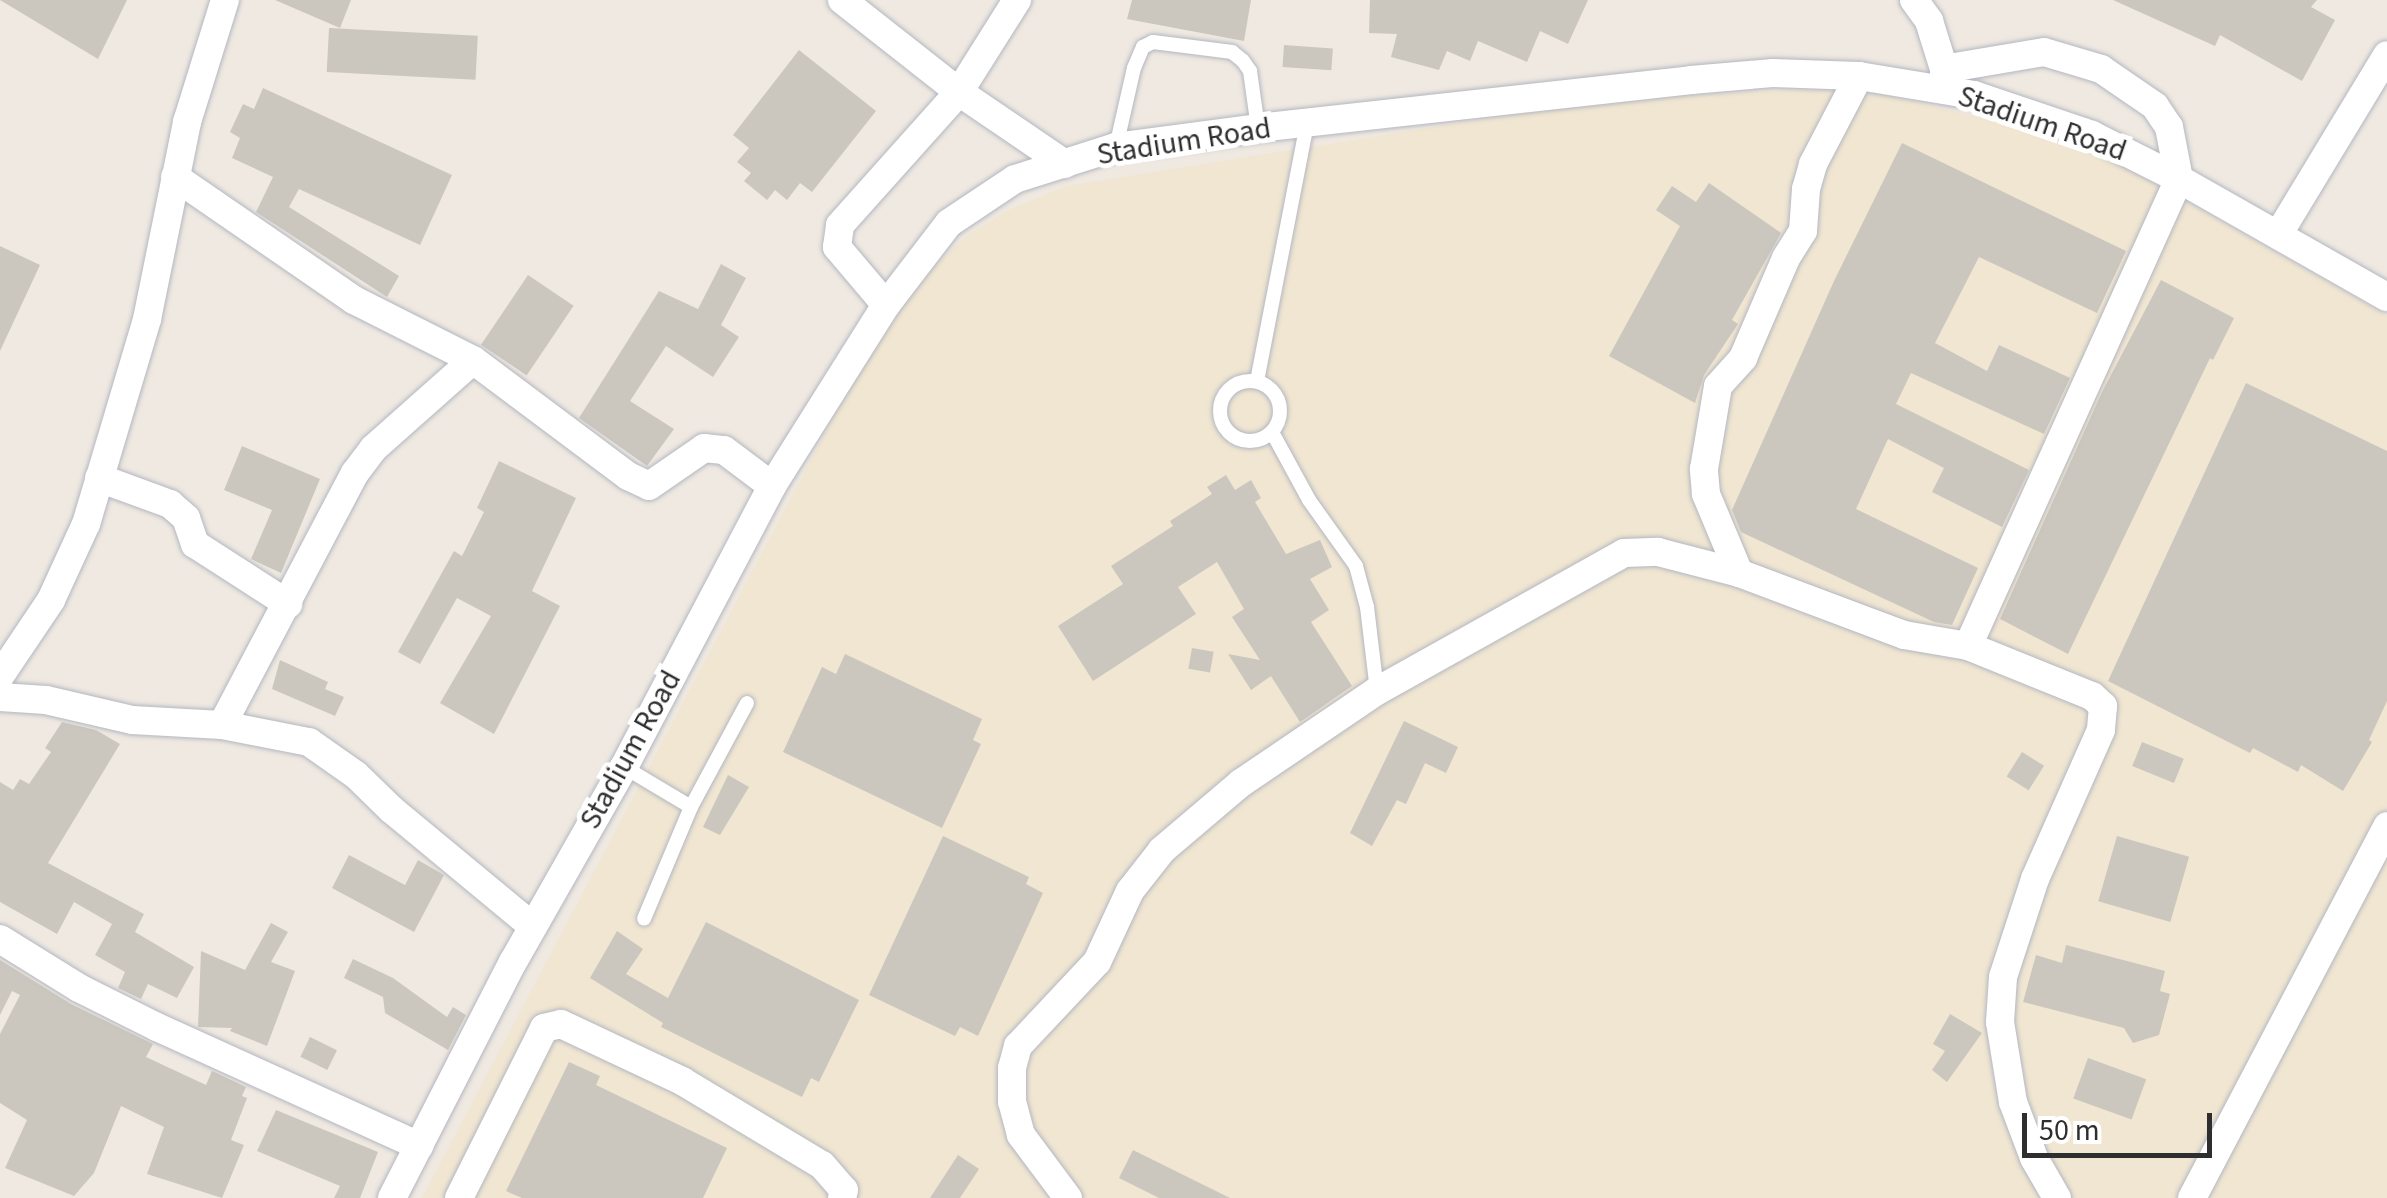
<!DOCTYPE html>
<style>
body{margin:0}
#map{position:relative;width:2387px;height:1198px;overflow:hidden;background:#efe9e1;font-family:"Source Sans 3",sans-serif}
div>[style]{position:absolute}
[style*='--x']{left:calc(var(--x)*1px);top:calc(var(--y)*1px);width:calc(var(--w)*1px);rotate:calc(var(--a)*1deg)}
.education>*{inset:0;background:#f0e6d1}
.building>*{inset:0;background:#cbc7bf;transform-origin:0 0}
.roads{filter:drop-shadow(0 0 2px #b4b7c1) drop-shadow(0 0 2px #b4b7c1)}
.lane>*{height:14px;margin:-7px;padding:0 7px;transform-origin:7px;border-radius:7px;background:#fff}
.lane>.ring{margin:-7px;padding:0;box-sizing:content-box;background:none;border:14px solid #fff;border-radius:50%}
.street>*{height:28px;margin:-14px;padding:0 14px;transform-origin:14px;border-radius:14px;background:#fff}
span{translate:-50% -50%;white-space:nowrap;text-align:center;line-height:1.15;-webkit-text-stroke:10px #fff;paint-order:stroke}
.street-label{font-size:30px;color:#2e2e2e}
.scale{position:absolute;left:2022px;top:1113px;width:190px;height:45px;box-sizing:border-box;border:5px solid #2e2e2e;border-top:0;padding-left:12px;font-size:30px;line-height:35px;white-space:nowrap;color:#2e2e2e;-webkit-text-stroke:8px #fff;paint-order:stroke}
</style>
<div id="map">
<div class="education">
<div style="clip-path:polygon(1795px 90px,1871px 91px,2005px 124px,2122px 165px,2387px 316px,2387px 1198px,422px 1198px,893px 304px,967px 236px,1008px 210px,1067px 186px,1609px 99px)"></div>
</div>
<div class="building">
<div style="clip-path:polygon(0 0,127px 0,98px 59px)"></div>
<div style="clip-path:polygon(275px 0,351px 0,340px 28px)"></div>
<div style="clip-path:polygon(1132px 0,1251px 0,1244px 41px,1127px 19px)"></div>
<div style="clip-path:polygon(1370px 0,1588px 0,1568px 44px,1540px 31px,1527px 62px,1478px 41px,1470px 61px,1447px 51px,1439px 70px,1391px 57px,1397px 34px,1369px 33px)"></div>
<div style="clip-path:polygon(2113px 0,2317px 0,2311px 7px,2335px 20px,2302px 81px,2220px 35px,2215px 46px)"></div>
<div style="left:329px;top:28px;width:149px;height:44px;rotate:3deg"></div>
<div style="left:1284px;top:45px;width:49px;height:22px;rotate:4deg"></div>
<div style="clip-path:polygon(799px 50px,876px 111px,812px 192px,800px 183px,787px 200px,775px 190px,767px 200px,744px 181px,751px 173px,737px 162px,749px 148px,733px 135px)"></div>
<div style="clip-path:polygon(263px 88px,452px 175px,420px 245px,299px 189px,289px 207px,399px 276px,387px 297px,256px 212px,273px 177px,232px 158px,240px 138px,230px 132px,243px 104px,254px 109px)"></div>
<div style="clip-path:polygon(1902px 143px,2126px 251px,2097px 313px,1979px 257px,1935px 343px,1987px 371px,1999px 345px,2070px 378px,2044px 434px,1911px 373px,1896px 404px,2029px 470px,2002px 527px,1932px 492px,1944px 468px,1888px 439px,1856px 509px,1978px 568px,1952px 625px,1934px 622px,1741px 532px,1732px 510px,1834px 281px)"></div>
<div style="clip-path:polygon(1709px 183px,1781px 233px,1732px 320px,1738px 324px,1704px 375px,1695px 403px,1609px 356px,1680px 226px,1656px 210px,1672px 186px,1696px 202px)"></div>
<div style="clip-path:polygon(0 246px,40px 265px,0 351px)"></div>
<div style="clip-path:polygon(721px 264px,746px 278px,721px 325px,739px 337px,713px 377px,666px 346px,630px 401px,674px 429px,647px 466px,579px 418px,659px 291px,698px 309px)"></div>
<div style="left:528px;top:275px;width:55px;height:84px;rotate:34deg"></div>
<div style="clip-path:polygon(2161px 280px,2234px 318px,2213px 360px,2210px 358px,2068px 654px,2000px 619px,2102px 392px)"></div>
<div style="clip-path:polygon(2246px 383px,2387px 451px,2387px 701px,2369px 740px,2372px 742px,2343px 791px,2301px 765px,2298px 772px,2253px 748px,2250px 753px,2108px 681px)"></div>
<div style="clip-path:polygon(242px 446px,320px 479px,281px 573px,251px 559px,272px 510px,224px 490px)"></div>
<div style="clip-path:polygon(499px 461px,576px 498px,532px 591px,560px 606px,494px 734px,440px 703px,491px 616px,457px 598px,420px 664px,398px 652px,454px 551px,462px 556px,484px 512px,477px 508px)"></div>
<div style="clip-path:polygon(1226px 475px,1235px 490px,1251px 480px,1261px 498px,1255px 502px,1286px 554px,1320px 540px,1332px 567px,1310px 579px,1329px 610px,1311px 622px,1352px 686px,1300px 722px,1271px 676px,1251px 690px,1228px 654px,1260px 660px,1232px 617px,1244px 609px,1217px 562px,1178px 587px,1196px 614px,1093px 681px,1058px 626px,1123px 584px,1111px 566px,1173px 526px,1170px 521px,1212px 494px,1207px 487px)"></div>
<div style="left:1192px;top:648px;width:22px;height:21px;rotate:10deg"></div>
<div style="clip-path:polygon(845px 654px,982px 719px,973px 740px,981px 744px,942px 828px,783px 752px,822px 667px,836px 674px)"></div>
<div style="clip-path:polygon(280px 660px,328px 682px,325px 689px,344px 697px,335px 716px,272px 689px)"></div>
<div style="clip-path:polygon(1404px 721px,1458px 747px,1446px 773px,1425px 763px,1406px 804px,1397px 800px,1372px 846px,1350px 833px)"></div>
<div style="clip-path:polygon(62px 722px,96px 730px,120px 744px,48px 863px,144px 914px,135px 932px,194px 967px,177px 998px,148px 984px,141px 999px,118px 988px,125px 972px,95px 955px,112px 924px,74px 902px,57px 934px,0 902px,0 782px,13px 790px,20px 779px,29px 784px,51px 752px,45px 748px)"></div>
<div style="left:2142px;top:742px;width:45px;height:26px;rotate:22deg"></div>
<div style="left:2022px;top:752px;width:26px;height:29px;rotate:32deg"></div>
<div style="clip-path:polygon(728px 775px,749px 787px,720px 835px,703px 827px)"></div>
<div style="clip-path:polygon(943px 836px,1029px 877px,1026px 884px,1043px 893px,978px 1036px,960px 1027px,955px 1036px,869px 995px)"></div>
<div style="left:2117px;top:836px;width:75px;height:68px;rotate:16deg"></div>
<div style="clip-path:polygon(349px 855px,405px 885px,418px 860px,444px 875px,414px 932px,332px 888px)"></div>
<div style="clip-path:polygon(706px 922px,859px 1000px,819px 1082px,811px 1078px,802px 1097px,661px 1027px,663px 1023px,590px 978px,617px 931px,643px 949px,626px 974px,668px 998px)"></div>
<div style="clip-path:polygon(271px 923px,288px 932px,271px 962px,295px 971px,267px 1046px,230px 1031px,232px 1028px,198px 1027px,201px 951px,245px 970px)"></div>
<div style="clip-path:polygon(2066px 945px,2165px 971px,2160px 991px,2170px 994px,2159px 1035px,2133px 1043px,2124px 1028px,2023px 1002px,2036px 955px,2062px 963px)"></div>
<div style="clip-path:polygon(353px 959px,393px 978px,447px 1017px,453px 1007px,466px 1015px,448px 1050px,385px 1013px,383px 997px,344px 978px)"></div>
<div style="clip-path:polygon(0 960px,71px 1004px,153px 1044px,146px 1057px,206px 1085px,212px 1071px,246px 1087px,242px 1096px,247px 1098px,231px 1140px,244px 1145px,222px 1198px,147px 1174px,164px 1127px,121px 1106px,94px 1173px,74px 1196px,5px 1168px,27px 1120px,0 1103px,0 1034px,20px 995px,12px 991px,0 1015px)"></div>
<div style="clip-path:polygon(1950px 1014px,1982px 1033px,1947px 1082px,1932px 1070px,1945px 1051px,1933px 1044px)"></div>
<div style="left:310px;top:1037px;width:30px;height:22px;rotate:26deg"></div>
<div style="left:2088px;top:1058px;width:62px;height:43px;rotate:20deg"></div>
<div style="clip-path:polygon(569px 1062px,600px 1076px,596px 1085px,727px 1148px,703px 1198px,522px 1198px,506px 1191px)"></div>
<div style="clip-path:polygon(276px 1110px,378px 1152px,360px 1198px,334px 1198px,340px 1186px,257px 1151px)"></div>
<div style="clip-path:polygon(1133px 1150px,1230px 1198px,1159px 1198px,1119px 1178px)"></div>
<div style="clip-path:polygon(958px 1155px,979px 1169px,960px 1198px,930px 1198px)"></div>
</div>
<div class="roads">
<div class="lane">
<div style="--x:1116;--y:147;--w:81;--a:-77.2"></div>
<div style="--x:1134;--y:68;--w:23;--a:-67"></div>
<div style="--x:1143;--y:47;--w:11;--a:-27"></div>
<div style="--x:1153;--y:42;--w:80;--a:7.2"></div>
<div style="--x:1232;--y:52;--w:14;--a:39"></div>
<div style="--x:1243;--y:61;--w:12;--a:55"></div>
<div style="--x:1250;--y:71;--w:58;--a:82"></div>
<div style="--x:1257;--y:381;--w:262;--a:-79"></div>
<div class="ring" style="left:1220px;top:381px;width:46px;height:46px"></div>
<div style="--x:1272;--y:432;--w:77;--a:61.4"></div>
<div style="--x:1309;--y:500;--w:81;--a:54.5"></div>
<div style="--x:1356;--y:566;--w:42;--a:75"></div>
<div style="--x:1367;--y:607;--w:85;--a:83.2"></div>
<div style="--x:624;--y:767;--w:78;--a:30.8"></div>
<div style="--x:691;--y:807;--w:121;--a:112.8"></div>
<div style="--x:691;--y:807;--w:118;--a:-61.7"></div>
</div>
<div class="street">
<div style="--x:842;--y:0;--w:149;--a:38.2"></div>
<div style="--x:959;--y:92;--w:128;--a:34.2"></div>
<div style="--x:1914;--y:0;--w:26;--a:54"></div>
<div style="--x:1929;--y:21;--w:50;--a:72.6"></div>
<div style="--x:1944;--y:69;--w:18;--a:90"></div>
<div style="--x:175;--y:177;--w:217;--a:34.5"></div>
<div style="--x:354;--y:300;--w:133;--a:26.8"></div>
<div style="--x:473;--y:360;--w:194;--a:36.8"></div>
<div style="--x:628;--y:476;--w:23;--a:25"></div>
<div style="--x:649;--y:486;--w:67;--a:-34.6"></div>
<div style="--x:704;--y:448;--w:20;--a:6"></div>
<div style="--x:724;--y:450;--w:60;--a:36.9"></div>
<div style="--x:2278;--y:235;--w:210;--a:-58.8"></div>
<div style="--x:886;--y:305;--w:76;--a:-130.2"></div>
<div style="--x:837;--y:247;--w:22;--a:-82"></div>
<div style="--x:840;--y:225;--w:178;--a:-48.2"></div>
<div style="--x:959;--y:92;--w:109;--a:-57.8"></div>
<div style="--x:99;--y:478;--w:76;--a:20.1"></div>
<div style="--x:170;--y:504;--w:21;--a:41"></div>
<div style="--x:186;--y:518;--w:28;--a:71"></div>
<div style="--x:195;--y:544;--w:111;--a:32.8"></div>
<div style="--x:1739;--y:573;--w:86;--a:-112.7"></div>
<div style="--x:1706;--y:494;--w:25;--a:-95"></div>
<div style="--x:1704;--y:469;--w:84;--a:-80.4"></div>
<div style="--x:1718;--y:386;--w:38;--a:-48"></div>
<div style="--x:1743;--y:358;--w:109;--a:-66.7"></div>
<div style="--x:1786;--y:258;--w:32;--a:-58"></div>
<div style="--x:1803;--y:231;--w:42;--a:-85.9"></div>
<div style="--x:1806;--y:189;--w:26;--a:-74"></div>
<div style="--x:1813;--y:164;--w:99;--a:-62.4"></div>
<div style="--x:1968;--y:646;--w:134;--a:22"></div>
<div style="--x:2092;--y:696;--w:15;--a:42"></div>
<div style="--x:2103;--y:706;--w:24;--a:95"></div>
<div style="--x:2101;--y:730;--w:163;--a:113.9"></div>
<div style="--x:2035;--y:879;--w:103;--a:108.1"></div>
<div style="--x:2003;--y:977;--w:45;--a:93.8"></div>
<div style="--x:2000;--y:1022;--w:81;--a:80.8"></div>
<div style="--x:2013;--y:1102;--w:60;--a:69.4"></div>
<div style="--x:2034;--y:1158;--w:46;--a:60.1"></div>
<div style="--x:0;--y:676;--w:92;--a:-56.1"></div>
<div style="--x:51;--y:600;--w:84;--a:-65.3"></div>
<div style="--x:86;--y:524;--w:214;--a:-73.4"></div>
<div style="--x:147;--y:319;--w:201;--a:-78.5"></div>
<div style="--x:187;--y:122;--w:128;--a:-72.7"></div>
<div style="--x:0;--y:697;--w:46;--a:3.7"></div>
<div style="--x:46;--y:700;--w:88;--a:13.1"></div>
<div style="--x:132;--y:720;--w:90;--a:3.2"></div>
<div style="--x:222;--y:725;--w:89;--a:11.1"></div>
<div style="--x:309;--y:742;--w:57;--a:35.1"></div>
<div style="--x:356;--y:775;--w:50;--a:44.2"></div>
<div style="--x:392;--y:810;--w:182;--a:39.6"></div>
<div style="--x:222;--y:725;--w:285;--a:-62.2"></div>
<div style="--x:355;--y:473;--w:31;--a:-53"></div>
<div style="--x:374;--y:448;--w:132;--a:-41.6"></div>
<div style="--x:0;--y:939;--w:93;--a:31.8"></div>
<div style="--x:79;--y:988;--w:87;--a:26.6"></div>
<div style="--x:157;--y:1027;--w:288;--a:24.4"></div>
<div style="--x:392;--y:1198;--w:265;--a:-62.9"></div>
<div style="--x:513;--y:962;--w:224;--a:-60.4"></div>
<div style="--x:624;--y:767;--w:318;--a:-62.2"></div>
<div style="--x:772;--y:486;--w:214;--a:-57.8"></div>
<div style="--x:886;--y:305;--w:103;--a:-52.5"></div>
<div style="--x:949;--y:223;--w:79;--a:-33.7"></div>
<div style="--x:1015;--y:179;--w:106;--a:-17.6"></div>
<div style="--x:1116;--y:147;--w:143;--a:-7.6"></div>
<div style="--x:1258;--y:128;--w:436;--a:-6.3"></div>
<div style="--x:1691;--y:80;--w:82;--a:-4.9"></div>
<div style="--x:1773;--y:73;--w:86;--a:2"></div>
<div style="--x:1859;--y:76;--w:117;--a:9.4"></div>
<div style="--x:1974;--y:95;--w:125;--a:18.7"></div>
<div style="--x:2092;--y:135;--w:97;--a:26.8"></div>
<div style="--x:2179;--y:179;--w:239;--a:29.6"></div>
<div style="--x:459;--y:1198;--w:190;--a:-63.4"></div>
<div style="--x:544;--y:1028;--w:17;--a:-13"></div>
<div style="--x:561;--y:1024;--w:134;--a:25.2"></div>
<div style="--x:682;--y:1081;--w:163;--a:31"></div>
<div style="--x:822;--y:1165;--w:33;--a:49"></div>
<div style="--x:844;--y:1190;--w:8;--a:104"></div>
<div style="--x:1068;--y:1198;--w:79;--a:-126.7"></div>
<div style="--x:1021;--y:1135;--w:34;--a:-105"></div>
<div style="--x:1012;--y:1102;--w:34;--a:-90"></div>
<div style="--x:1012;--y:1068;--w:23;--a:-75"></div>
<div style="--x:1018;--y:1046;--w:115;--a:-46.8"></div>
<div style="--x:1097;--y:962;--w:78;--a:-65.1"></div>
<div style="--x:1130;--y:891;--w:52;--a:-52"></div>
<div style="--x:1162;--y:850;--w:104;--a:-40.3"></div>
<div style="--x:1241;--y:783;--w:164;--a:-34.1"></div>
<div style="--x:1377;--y:691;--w:283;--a:-29.2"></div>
<div style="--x:1624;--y:553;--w:34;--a:-2"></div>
<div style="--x:1658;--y:552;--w:84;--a:14.5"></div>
<div style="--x:1739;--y:573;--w:176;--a:20.6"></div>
<div style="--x:1904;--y:635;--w:65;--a:9.8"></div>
<div style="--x:1968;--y:646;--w:512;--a:-65.69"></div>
<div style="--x:2179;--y:179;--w:53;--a:-100.9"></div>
<div style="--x:2169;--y:127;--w:25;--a:-124"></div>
<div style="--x:2155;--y:106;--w:65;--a:-145.6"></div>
<div style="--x:2101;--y:69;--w:59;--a:-163.4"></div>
<div style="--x:2044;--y:52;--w:101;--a:170.4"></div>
<div style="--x:2192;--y:1198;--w:420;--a:-62.3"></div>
</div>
</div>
<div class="street-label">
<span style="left:2042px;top:124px;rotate:19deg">Stadium Road</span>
<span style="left:1184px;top:142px;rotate:-9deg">Stadium Road</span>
<span style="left:631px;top:750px;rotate:-61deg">Stadium Road</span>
</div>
<div class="scale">50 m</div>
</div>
